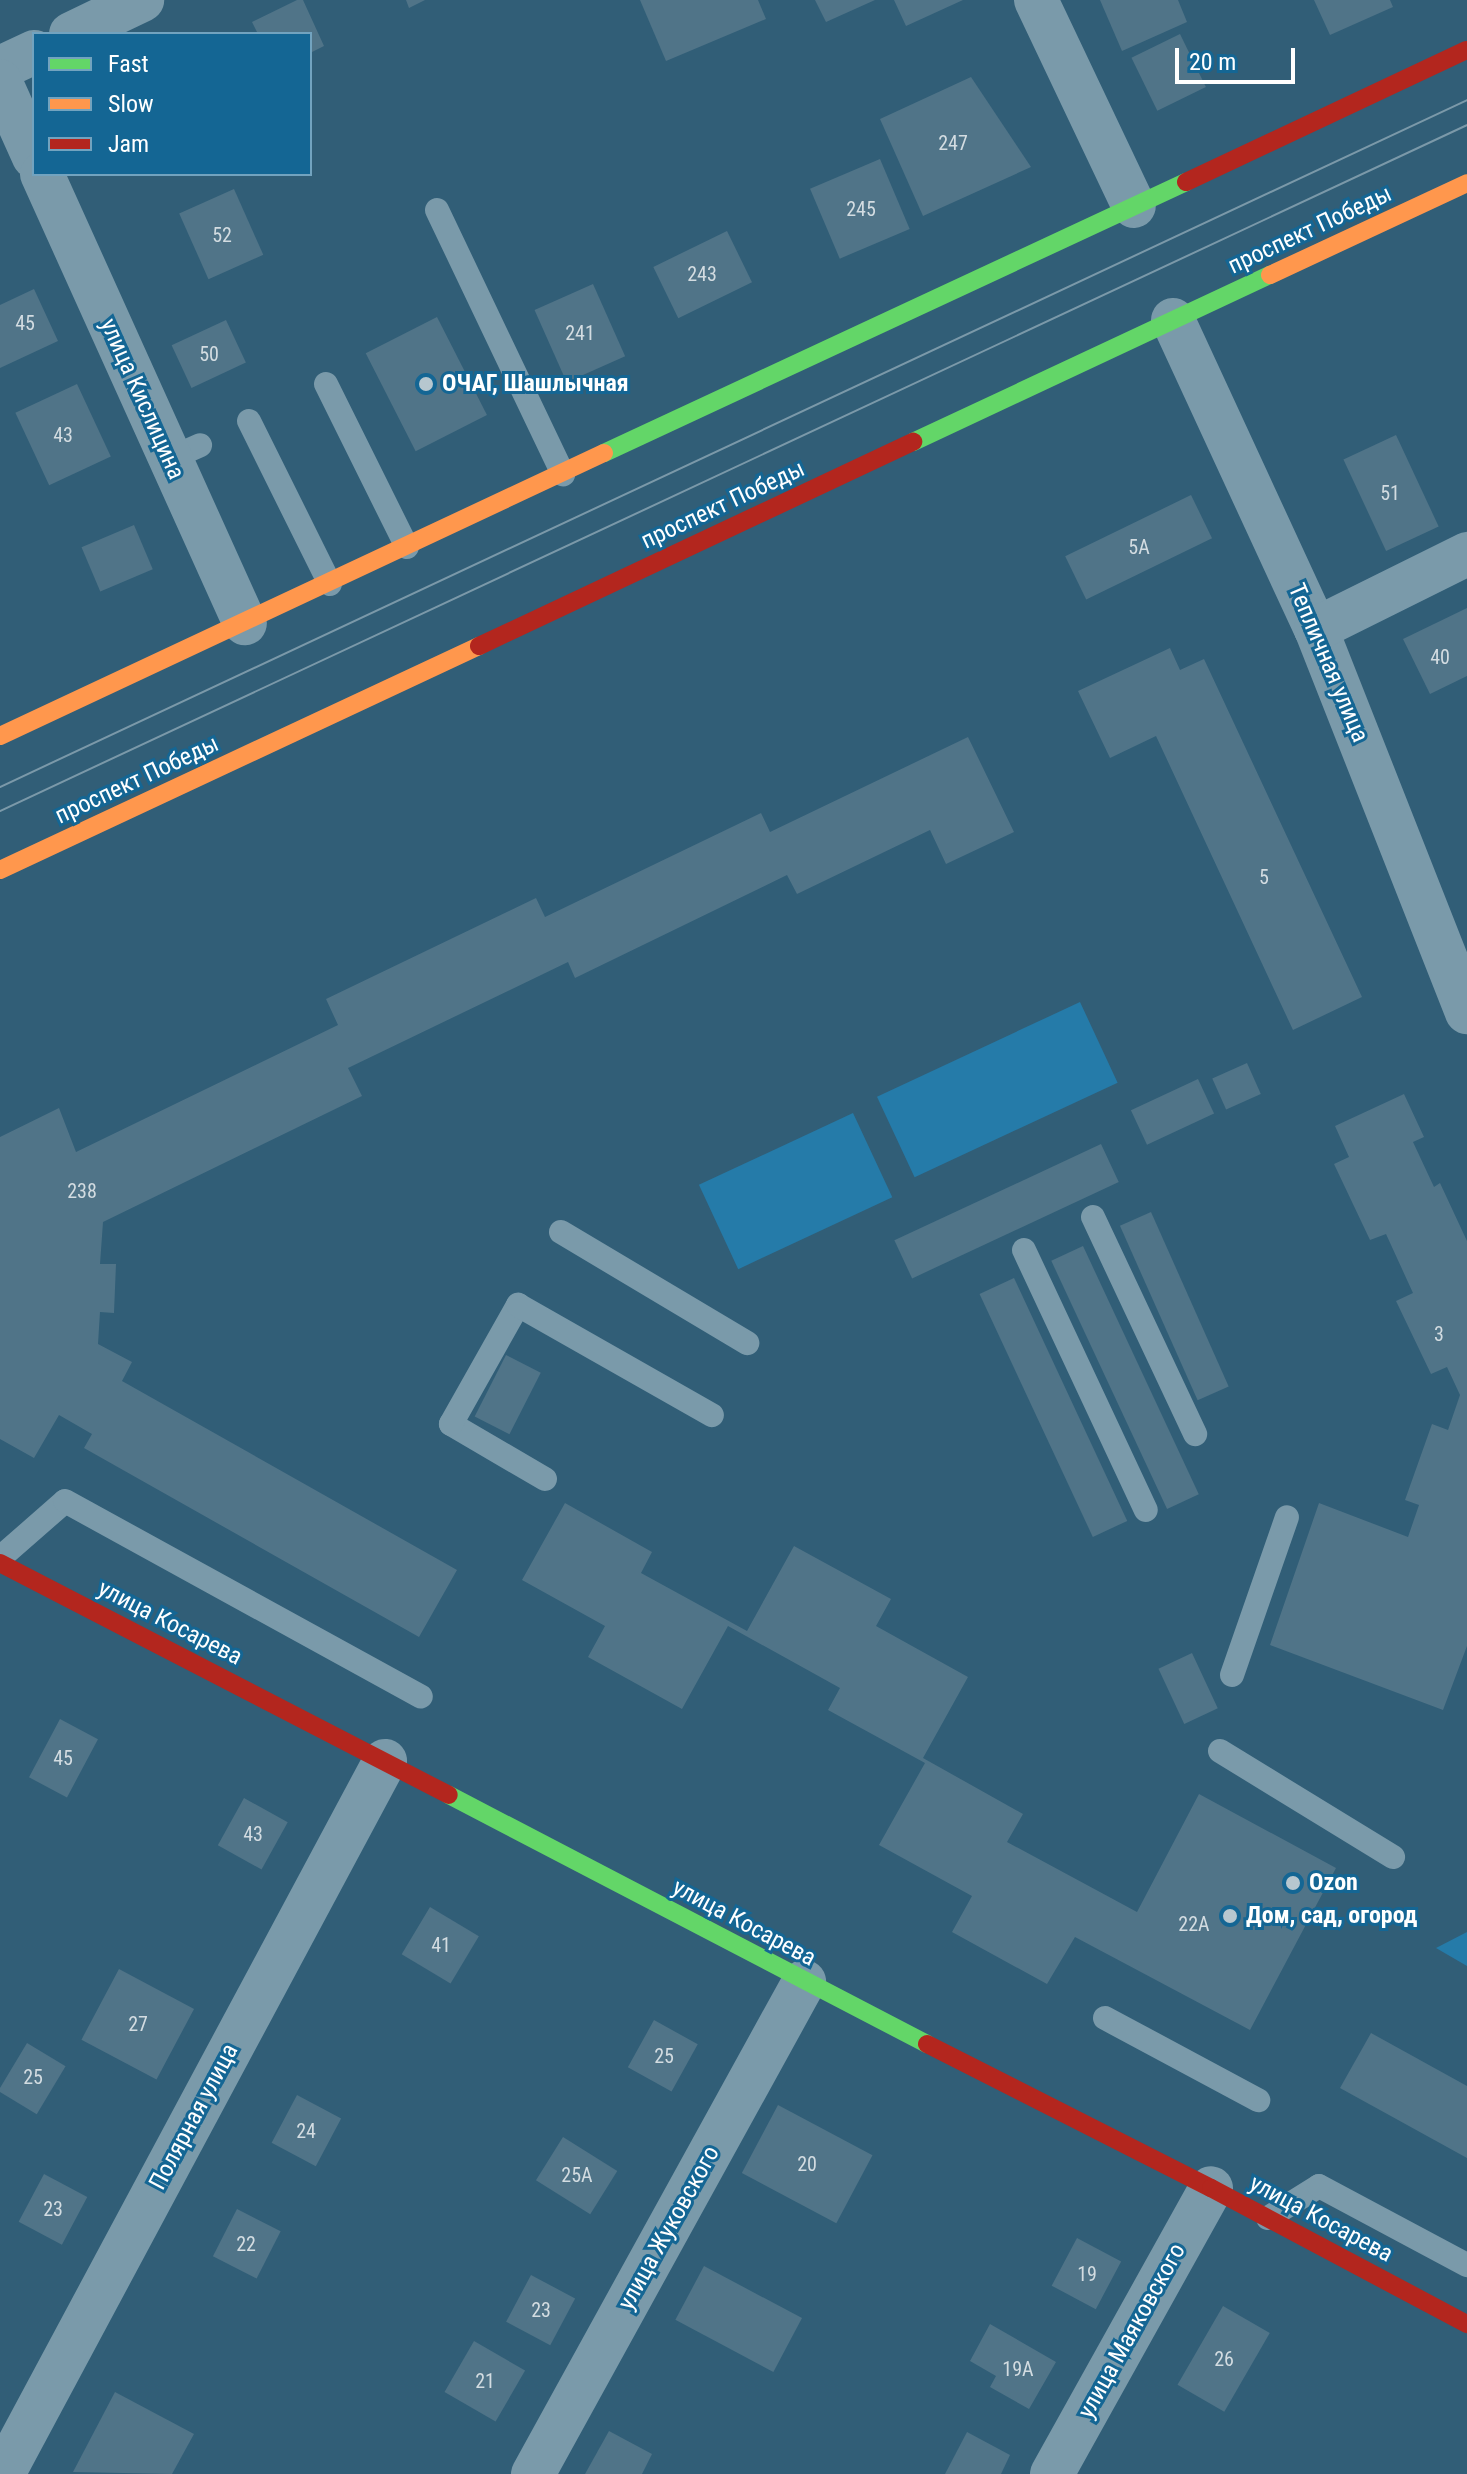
<!DOCTYPE html>
<meta charset="utf-8">
<style>
body{margin:0}
#map{position:relative;width:1467px;height:2474px;overflow:hidden;background:#315e77;font-family:"Roboto Condensed",sans-serif}
div>[style]{position:absolute}
[style*='--x']{left:calc(var(--x)*1px);top:calc(var(--y)*1px);width:calc(var(--w)*1px);rotate:calc(var(--a)*1deg)}
.green>*{inset:0;background:#257ba9;transform-origin:0 0}
.building>*{inset:0;background:#507488;transform-origin:0 0}
.lane>*{height:24px;margin:-12px;padding:0 12px;transform-origin:12px;border-radius:12px;background:#7a9aaa}
.street>*{height:44px;margin:-22px;padding:0 22px;transform-origin:22px;border-radius:22px;background:#7a9aaa}
.fast>*{height:18px;margin:-9px;padding:0 9px;transform-origin:9px;border-radius:9px;background:#63d668}
.slow>*{height:18px;margin:-9px;padding:0 9px;transform-origin:9px;border-radius:9px;background:#ff974d}
.jam>*{height:18px;margin:-9px;padding:0 9px;transform-origin:9px;border-radius:9px;background:#b3261e}
.tram>*{height:2px;margin:-1px;padding:0 1px;transform-origin:1px;border-radius:1px;background:#7b99a9}
.dots>*{width:22px;height:22px;translate:-50% -50%;box-sizing:border-box;border:4px solid #146694;border-radius:50%}
span{translate:-50% -50%;white-space:nowrap;text-align:center;line-height:1.15;-webkit-text-stroke:6px #146694;paint-order:stroke}
.number-label{font-size:20px;color:#d3dce1}
.number-label span{-webkit-text-stroke-width:0}
.street-label{font-size:24px;color:#fff}
.poi-label{font-size:24px;color:#fff;font-weight:700}
.left{translate:0 -50%;text-align:left}
.legend{position:absolute;left:32px;top:32px;width:280px;height:144px;box-sizing:border-box;background:#146694;border:2px solid #72a3bf;margin:0;padding:10px 14px;list-style:none;font-size:24px;color:#fff}
.legend li{display:flex;align-items:center;gap:16px;height:40px}
.legend b{width:40px;border:2px solid #72a3bf}
.scale{position:absolute;left:1175px;top:48px;width:120px;height:36px;box-sizing:border-box;border:4px solid #fff;border-top:0;padding-left:10px;font-size:24px;line-height:28px;white-space:nowrap;color:#fff;-webkit-text-stroke:6px #146694;paint-order:stroke}
</style>
<div id="map">
<div class="green">
<div style="left:1080px;top:1002px;width:89px;height:224px;rotate:65deg"></div>
<div style="left:853px;top:1113px;width:93px;height:170px;rotate:65deg"></div>
<div style="clip-path:polygon(1467px 1932px,1467px 1966px,1436px 1948px)"></div>
</div>
<div class="building">
<div style="clip-path:polygon(297px 0,303px 0,324px 46px,310px 53px,310px 34px,258px 34px,252px 22px)"></div>
<div style="clip-path:polygon(406px 0,425px 0,409px 8px)"></div>
<div style="clip-path:polygon(640px 0,758px 0,766px 19px,666px 61px)"></div>
<div style="clip-path:polygon(815px 0,875px 0,826px 22px)"></div>
<div style="clip-path:polygon(894px 0,963px 0,906px 26px)"></div>
<div style="clip-path:polygon(1100px 0,1178px 0,1187px 22px,1122px 51px)"></div>
<div style="clip-path:polygon(1314px 0,1390px 0,1393px 7px,1330px 35px)"></div>
<div style="left:1180px;top:34px;width:59px;height:54px;rotate:64deg"></div>
<div style="clip-path:polygon(971px 77px,1031px 167px,923px 216px,880px 119px)"></div>
<div style="left:880px;top:159px;width:76px;height:76px;rotate:67deg"></div>
<div style="left:234px;top:189px;width:72px;height:60px;rotate:66deg"></div>
<div style="left:727px;top:231px;width:57px;height:82px;rotate:64deg"></div>
<div style="left:593px;top:284px;width:79px;height:64px;rotate:66deg"></div>
<div style="clip-path:polygon(34px 289px,58px 341px,0 368px,0 305px)"></div>
<div style="left:437px;top:317px;width:110px;height:80px;rotate:63deg"></div>
<div style="left:226px;top:320px;width:47px;height:60px;rotate:65deg"></div>
<div style="left:77px;top:384px;width:80px;height:68px;rotate:65deg"></div>
<div style="left:1396px;top:435px;width:101px;height:58px;rotate:65deg"></div>
<div style="left:1191px;top:495px;width:48px;height:140px;rotate:64deg"></div>
<div style="left:134px;top:525px;width:48px;height:57px;rotate:67deg"></div>
<div style="clip-path:polygon(1467px 608px,1467px 676px,1430px 694px,1403px 639px)"></div>
<div style="clip-path:polygon(1170px 648px,1180px 670px,1204px 659px,1362px 997px,1293px 1030px,1156px 736px,1110px 758px,1078px 691px)"></div>
<div style="clip-path:polygon(968px 737px,1014px 832px,946px 864px,930px 830px,797px 894px,787px 875px,575px 978px,568px 962px,348px 1068px,362px 1096px,103px 1222px,100px 1264px,116px 1264px,114px 1313px,100px 1312px,98px 1344px,132px 1362px,122px 1381px,457px 1570px,419px 1637px,84px 1448px,92px 1434px,59px 1415px,34px 1458px,0 1439px,0 1137px,59px 1108px,76px 1152px,338px 1025px,326px 999px,536px 898px,545px 917px,761px 813px,770px 832px)"></div>
<div style="left:1247px;top:1063px;width:34px;height:38px;rotate:66deg"></div>
<div style="left:1198px;top:1079px;width:38px;height:74px;rotate:65deg"></div>
<div style="clip-path:polygon(1404px 1094px,1424px 1137px,1413px 1142px,1434px 1187px,1440px 1183px,1467px 1241px,1467px 1646px,1443px 1710px,1270px 1645px,1319px 1503px,1408px 1537px,1419px 1505px,1405px 1500px,1432px 1424px,1448px 1430px,1460px 1395px,1447px 1367px,1431px 1374px,1396px 1301px,1413px 1293px,1386px 1234px,1370px 1240px,1334px 1164px,1349px 1157px,1335px 1126px)"></div>
<div style="left:1101px;top:1144px;width:42px;height:228px;rotate:65deg"></div>
<div style="left:1151px;top:1212px;width:191px;height:34px;rotate:66deg"></div>
<div style="left:1083px;top:1246px;width:274px;height:35px;rotate:65deg"></div>
<div style="left:1014px;top:1278px;width:268px;height:38px;rotate:65deg"></div>
<div style="left:506px;top:1355px;width:39px;height:69px;rotate:27deg"></div>
<div style="clip-path:polygon(565px 1503px,652px 1552px,641px 1573px,747px 1631px,794px 1546px,891px 1599px,876px 1626px,968px 1677px,923px 1758px,1023px 1814px,1007px 1842px,1137px 1912px,1199px 1794px,1336px 1868px,1250px 2030px,1075px 1937px,1047px 1984px,952px 1932px,972px 1896px,879px 1845px,925px 1763px,828px 1710px,840px 1688px,728px 1626px,682px 1709px,588px 1657px,605px 1626px,522px 1580px)"></div>
<div style="left:1192px;top:1653px;width:61px;height:37px;rotate:65deg"></div>
<div style="left:60px;top:1719px;width:43px;height:66px;rotate:28deg"></div>
<div style="left:244px;top:1798px;width:50px;height:54px;rotate:29deg"></div>
<div style="left:430px;top:1907px;width:57px;height:55px;rotate:31deg"></div>
<div style="left:119px;top:1969px;width:85px;height:80px;rotate:28deg"></div>
<div style="left:654px;top:2020px;width:50px;height:54px;rotate:29deg"></div>
<div style="clip-path:polygon(1371px 2033px,1467px 2086px,1467px 2158px,1340px 2088px)"></div>
<div style="left:27px;top:2043px;width:45px;height:56px;rotate:31deg"></div>
<div style="left:297px;top:2095px;width:50px;height:54px;rotate:28deg"></div>
<div style="left:778px;top:2105px;width:107px;height:77px;rotate:28deg"></div>
<div style="left:563px;top:2137px;width:64px;height:51px;rotate:32deg"></div>
<div style="left:44px;top:2174px;width:49px;height:54px;rotate:28deg"></div>
<div style="left:237px;top:2209px;width:49px;height:53px;rotate:27deg"></div>
<div style="left:1077px;top:2238px;width:50px;height:54px;rotate:28deg"></div>
<div style="left:704px;top:2266px;width:111px;height:61px;rotate:28deg"></div>
<div style="left:531px;top:2275px;width:50px;height:53px;rotate:28deg"></div>
<div style="left:1223px;top:2306px;width:54px;height:91px;rotate:30deg"></div>
<div style="clip-path:polygon(990px 2324px,1056px 2362px,1029px 2409px,990px 2387px,996px 2376px,970px 2361px)"></div>
<div style="left:474px;top:2341px;width:59px;height:59px;rotate:30deg"></div>
<div style="clip-path:polygon(115px 2392px,194px 2434px,172px 2474px,73px 2472px)"></div>
<div style="clip-path:polygon(609px 2431px,652px 2454px,642px 2474px,585px 2474px)"></div>
<div style="clip-path:polygon(967px 2432px,1010px 2455px,1001px 2474px,945px 2474px)"></div>
</div>
<div class="lane">
<div style="--x:437;--y:210;--w:293;--a:64.5"></div>
<div style="--x:326;--y:384;--w:182;--a:63.6"></div>
<div style="--x:249;--y:421;--w:182;--a:63.6"></div>
<div style="--x:169;--y:459;--w:34;--a:-24"></div>
<div style="--x:1093;--y:1217;--w:240;--a:64.8"></div>
<div style="--x:561;--y:1232;--w:217;--a:30.8"></div>
<div style="--x:1024;--y:1250;--w:287;--a:64.9"></div>
<div style="--x:545;--y:1479;--w:109;--a:-149.7"></div>
<div style="--x:451;--y:1424;--w:137;--a:-60.6"></div>
<div style="--x:518;--y:1305;--w:223;--a:29.6"></div>
<div style="--x:0;--y:1558;--w:86;--a:-41.2"></div>
<div style="--x:65;--y:1501;--w:406;--a:28.8"></div>
<div style="--x:1232;--y:1675;--w:167;--a:-70.8"></div>
<div style="--x:1220;--y:1751;--w:203;--a:31.5"></div>
<div style="--x:1105;--y:2018;--w:174;--a:28.2"></div>
<div style="--x:1268;--y:2218;--w:60;--a:-32.1"></div>
<div style="--x:1319;--y:2186;--w:168;--a:28.1"></div>
</div>
<div class="street">
<div style="--x:1036;--y:0;--w:228;--a:64.6"></div>
<div style="--x:71;--y:34;--w:79;--a:-25.6"></div>
<div style="--x:0;--y:68;--w:38;--a:-25"></div>
<div style="--x:0;--y:81;--w:83;--a:65.9"></div>
<div style="--x:42;--y:174;--w:493;--a:65.7"></div>
<div style="--x:1173;--y:320;--w:340;--a:65.2"></div>
<div style="--x:1316;--y:629;--w:412;--a:68.5"></div>
<div style="--x:1316;--y:629;--w:169;--a:-26.4"></div>
<div style="--x:3;--y:2474;--w:809;--a:-61.82"></div>
<div style="--x:533;--y:2474;--w:562;--a:-61.15"></div>
<div style="--x:1052;--y:2474;--w:327;--a:-60.9"></div>
</div>
<div class="fast">
<div style="--x:913;--y:442;--w:394;--a:-25.1"></div>
<div style="--x:604;--y:453;--w:642;--a:-24.97"></div>
<div style="--x:449;--y:1795;--w:539;--a:27.52"></div>
</div>
<div class="slow">
<div style="--x:1270;--y:275;--w:217;--a:-25"></div>
<div style="--x:0;--y:736;--w:667;--a:-25.11"></div>
<div style="--x:0;--y:870;--w:529;--a:-25.06"></div>
</div>
<div class="jam">
<div style="--x:1186;--y:182;--w:310;--a:-25.2"></div>
<div style="--x:479;--y:646;--w:480;--a:-25.2"></div>
<div style="--x:0;--y:1563;--w:505;--a:27.33"></div>
<div style="--x:927;--y:2044;--w:318;--a:26.9"></div>
<div style="--x:1211;--y:2188;--w:290;--a:28"></div>
</div>
<div class="tram">
<div style="--x:0;--y:787;--w:1620;--a:-25.09"></div>
<div style="--x:0;--y:811;--w:1619;--a:-25.06"></div>
</div>
<div class="dots">
<div style="left:426px;top:384px;background:#b7c7cf"></div>
<div style="left:1293px;top:1883px;background:#b7c7cf"></div>
<div style="left:1230px;top:1916px;background:#b7c7cf"></div>
</div>
<div class="number-label">
<span style="left:953px;top:143px">247</span>
<span style="left:861px;top:209px">245</span>
<span style="left:222px;top:235px">52</span>
<span style="left:702px;top:274px">243</span>
<span style="left:25px;top:323px">45</span>
<span style="left:580px;top:333px">241</span>
<span style="left:209px;top:354px">50</span>
<span style="left:63px;top:435px">43</span>
<span style="left:1390px;top:493px">51</span>
<span style="left:1139px;top:547px">5А</span>
<span style="left:1440px;top:657px">40</span>
<span style="left:1264px;top:877px">5</span>
<span style="left:82px;top:1191px">238</span>
<span style="left:1439px;top:1334px">3</span>
<span style="left:63px;top:1758px">45</span>
<span style="left:253px;top:1834px">43</span>
<span style="left:1194px;top:1924px">22А</span>
<span style="left:441px;top:1945px">41</span>
<span style="left:138px;top:2024px">27</span>
<span style="left:664px;top:2056px">25</span>
<span style="left:33px;top:2077px">25</span>
<span style="left:306px;top:2131px">24</span>
<span style="left:807px;top:2164px">20</span>
<span style="left:577px;top:2175px">25А</span>
<span style="left:53px;top:2209px">23</span>
<span style="left:246px;top:2244px">22</span>
<span style="left:1087px;top:2274px">19</span>
<span style="left:541px;top:2310px">23</span>
<span style="left:1224px;top:2359px">26</span>
<span style="left:1018px;top:2369px">19А</span>
<span style="left:485px;top:2381px">21</span>
</div>
<div class="street-label">
<span style="left:1310px;top:230px;rotate:-25deg">проспект Победы</span>
<span style="left:142px;top:399px;rotate:66deg">улица Кислицина</span>
<span style="left:723px;top:505px;rotate:-25deg">проспект Победы</span>
<span style="left:1328px;top:663px;rotate:67deg">Тепличная улица</span>
<span style="left:137px;top:780px;rotate:-25deg">проспект Победы</span>
<span style="left:170px;top:1623px;rotate:27deg">улица Косарева</span>
<span style="left:744px;top:1923px;rotate:28deg">улица Косарева</span>
<span style="left:194px;top:2117px;rotate:-62deg">Полярная улица</span>
<span style="left:1321px;top:2219px;rotate:28deg">улица Косарева</span>
<span style="left:669px;top:2228px;rotate:-61deg">улица Жуковского</span>
<span style="left:1132px;top:2331px;rotate:-61deg">улица Маяковского</span>
</div>
<div class="poi-label">
<span class="left" style="left:442px;top:384px">ОЧАГ, Шашлычная</span>
<span class="left" style="left:1309px;top:1883px">Ozon</span>
<span class="left" style="left:1246px;top:1916px">Дом, сад, огород</span>
</div>
<ul class="legend">
<li><b style="height:10px;background:#63d668"></b>Fast</li>
<li><b style="height:10px;background:#ff974d"></b>Slow</li>
<li><b style="height:10px;background:#b3261e"></b>Jam</li>
</ul>
<div class="scale">20 m</div>
</div>
